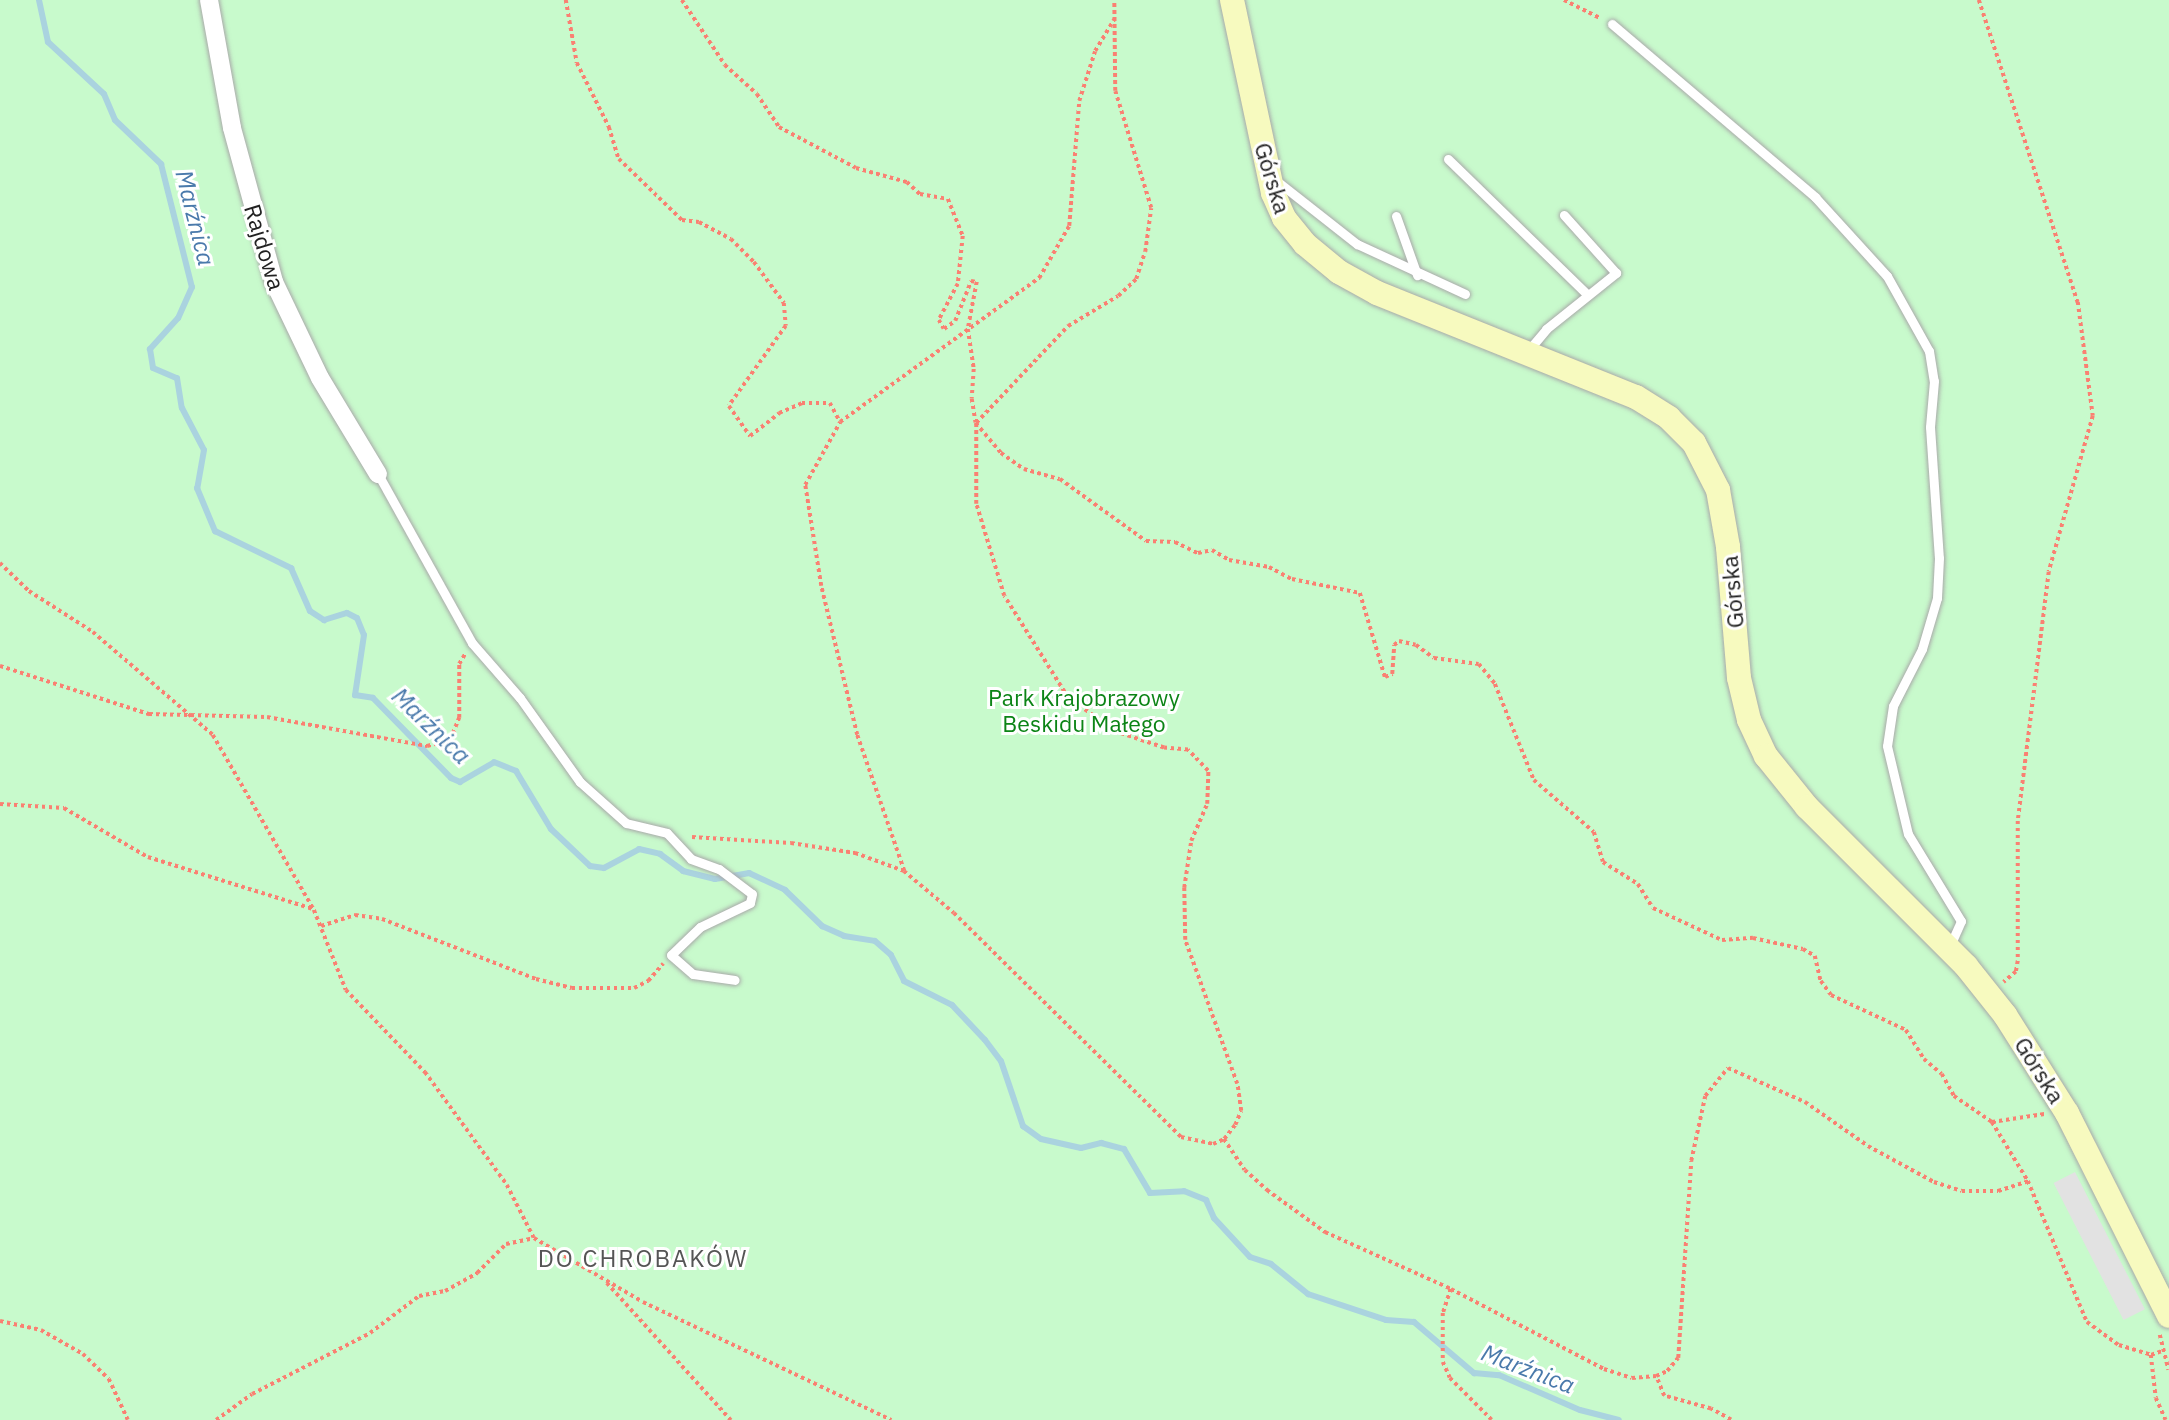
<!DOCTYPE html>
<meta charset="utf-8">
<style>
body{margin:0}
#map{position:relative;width:2169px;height:1420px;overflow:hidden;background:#f2efe9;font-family:"IBM Plex Sans",sans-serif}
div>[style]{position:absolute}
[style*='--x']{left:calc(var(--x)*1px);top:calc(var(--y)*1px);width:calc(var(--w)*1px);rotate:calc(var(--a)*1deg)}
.park>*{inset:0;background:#c8facc;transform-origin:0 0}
.parking>*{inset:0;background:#e2e2e2;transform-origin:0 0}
.stream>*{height:6px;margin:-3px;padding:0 3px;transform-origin:3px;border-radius:3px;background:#aad3df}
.path>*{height:3.5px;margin-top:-1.75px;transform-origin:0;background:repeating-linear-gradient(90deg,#fa8072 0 3.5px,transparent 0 7px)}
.roads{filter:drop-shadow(0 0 2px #a9a9a9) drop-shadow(0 0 2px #a9a9a9)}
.lane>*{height:9px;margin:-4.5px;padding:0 4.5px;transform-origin:4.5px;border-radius:4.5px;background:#fff}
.street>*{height:18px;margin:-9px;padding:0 9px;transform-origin:9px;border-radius:9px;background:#fff}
.secondary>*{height:24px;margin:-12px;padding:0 12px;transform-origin:12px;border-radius:12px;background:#f7fabf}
span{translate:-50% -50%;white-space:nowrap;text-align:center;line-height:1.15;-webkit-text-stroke:6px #fff;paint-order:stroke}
.street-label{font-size:23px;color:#222}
.park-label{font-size:23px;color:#0c8416}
.water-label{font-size:24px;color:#4a7aab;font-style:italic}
.neighbourhood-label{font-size:24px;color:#555;letter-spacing:2px}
</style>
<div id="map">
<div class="park">
<div style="left:0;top:0;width:2169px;height:1420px"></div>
</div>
<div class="parking">
<div style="left:2075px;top:1172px;width:154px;height:24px;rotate:63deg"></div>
</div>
<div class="stream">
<div style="--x:39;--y:0;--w:43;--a:77.9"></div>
<div style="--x:48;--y:42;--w:76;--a:42.9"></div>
<div style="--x:104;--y:94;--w:28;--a:67"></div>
<div style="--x:115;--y:120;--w:64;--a:43.7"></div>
<div style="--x:161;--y:164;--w:127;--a:75.9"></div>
<div style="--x:192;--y:287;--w:34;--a:114"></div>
<div style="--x:178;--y:318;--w:42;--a:132.1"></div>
<div style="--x:150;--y:349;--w:19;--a:81"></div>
<div style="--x:153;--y:368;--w:26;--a:23"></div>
<div style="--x:177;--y:378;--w:30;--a:81"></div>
<div style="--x:182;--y:408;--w:47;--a:62.4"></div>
<div style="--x:204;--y:450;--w:39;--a:100"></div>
<div style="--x:197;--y:488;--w:47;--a:67.3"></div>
<div style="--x:215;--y:531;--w:85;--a:26"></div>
<div style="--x:291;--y:568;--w:47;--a:66.2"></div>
<div style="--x:310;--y:611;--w:17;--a:33"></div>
<div style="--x:324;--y:620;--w:24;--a:-17"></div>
<div style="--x:347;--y:613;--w:11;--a:27"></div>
<div style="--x:357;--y:618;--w:18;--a:68"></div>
<div style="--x:364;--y:635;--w:61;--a:98.5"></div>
<div style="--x:355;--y:695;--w:18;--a:9"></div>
<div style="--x:373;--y:698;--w:112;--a:45.7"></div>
<div style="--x:451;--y:778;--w:10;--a:24"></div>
<div style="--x:460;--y:782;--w:39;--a:-30"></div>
<div style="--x:494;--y:762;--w:24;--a:22"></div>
<div style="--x:516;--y:771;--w:68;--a:58.9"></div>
<div style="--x:551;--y:829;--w:54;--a:43.5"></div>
<div style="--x:590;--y:866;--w:14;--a:8"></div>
<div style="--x:604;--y:868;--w:40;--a:-28"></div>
<div style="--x:639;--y:849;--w:22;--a:13"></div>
<div style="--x:660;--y:854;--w:29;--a:36"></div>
<div style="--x:683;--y:871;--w:33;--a:14"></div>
<div style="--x:715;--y:879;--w:35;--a:-10"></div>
<div style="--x:749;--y:873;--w:40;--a:25"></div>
<div style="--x:785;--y:890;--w:52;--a:44.2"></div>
<div style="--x:822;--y:926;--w:24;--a:24"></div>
<div style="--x:844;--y:936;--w:31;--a:9"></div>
<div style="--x:875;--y:941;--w:21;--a:41"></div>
<div style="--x:891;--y:955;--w:29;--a:63"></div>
<div style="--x:904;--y:981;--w:54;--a:26.6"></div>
<div style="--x:952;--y:1005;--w:48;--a:46.7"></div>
<div style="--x:985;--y:1040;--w:26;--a:53"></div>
<div style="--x:1001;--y:1061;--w:69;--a:71.3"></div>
<div style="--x:1023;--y:1126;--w:22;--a:36"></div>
<div style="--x:1041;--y:1139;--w:41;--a:12.7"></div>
<div style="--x:1081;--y:1148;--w:21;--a:-14"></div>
<div style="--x:1101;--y:1143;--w:24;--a:15"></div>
<div style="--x:1124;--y:1149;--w:51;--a:59.4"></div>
<div style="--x:1150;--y:1193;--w:34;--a:-3"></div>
<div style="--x:1184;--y:1191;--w:24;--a:22"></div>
<div style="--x:1206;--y:1200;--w:20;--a:66"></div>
<div style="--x:1214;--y:1218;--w:53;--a:47.3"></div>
<div style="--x:1250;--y:1257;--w:22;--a:18"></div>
<div style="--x:1271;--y:1264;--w:48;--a:39"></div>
<div style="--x:1308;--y:1294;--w:82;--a:18.4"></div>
<div style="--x:1386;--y:1320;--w:28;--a:4"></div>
<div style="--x:1414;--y:1322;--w:79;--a:40.4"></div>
<div style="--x:1474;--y:1373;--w:25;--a:5"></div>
<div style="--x:1499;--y:1375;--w:88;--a:23.4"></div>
<div style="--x:1580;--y:1410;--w:40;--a:14.4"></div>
</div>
<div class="path">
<div style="--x:566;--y:0;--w:64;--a:80.1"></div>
<div style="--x:577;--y:63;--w:72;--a:63.4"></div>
<div style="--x:609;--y:127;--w:34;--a:73"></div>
<div style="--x:619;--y:159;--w:88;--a:44.1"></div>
<div style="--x:682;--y:220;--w:17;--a:7"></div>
<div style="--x:699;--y:222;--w:36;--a:28"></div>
<div style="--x:731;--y:239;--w:33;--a:45"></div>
<div style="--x:754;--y:262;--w:51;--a:53.8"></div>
<div style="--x:784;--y:303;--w:23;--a:85"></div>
<div style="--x:786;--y:326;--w:98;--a:125.5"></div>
<div style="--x:729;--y:406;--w:37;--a:55"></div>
<div style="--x:750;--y:436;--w:37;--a:-38"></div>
<div style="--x:779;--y:413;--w:25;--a:-23"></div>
<div style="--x:802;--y:403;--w:28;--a:0"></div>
<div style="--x:830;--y:403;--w:21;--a:62"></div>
<div style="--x:682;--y:0;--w:78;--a:56.5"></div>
<div style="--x:725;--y:65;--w:43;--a:42.2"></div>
<div style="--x:757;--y:94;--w:40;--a:56"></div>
<div style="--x:779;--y:127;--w:87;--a:28"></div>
<div style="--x:856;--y:168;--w:53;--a:15.4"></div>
<div style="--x:907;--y:182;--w:18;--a:43"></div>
<div style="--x:920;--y:194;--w:28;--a:10"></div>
<div style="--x:948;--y:199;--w:40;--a:68"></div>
<div style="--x:963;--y:236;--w:48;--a:95.9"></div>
<div style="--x:958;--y:284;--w:41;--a:117.8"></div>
<div style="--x:939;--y:320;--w:10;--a:61"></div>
<div style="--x:944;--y:329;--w:14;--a:-36"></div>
<div style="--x:955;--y:321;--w:43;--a:-68.2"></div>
<div style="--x:971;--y:281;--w:6;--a:9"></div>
<div style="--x:977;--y:282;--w:48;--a:100.8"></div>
<div style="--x:968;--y:329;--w:40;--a:81.5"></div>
<div style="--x:974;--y:369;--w:30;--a:94"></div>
<div style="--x:972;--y:399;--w:24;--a:81"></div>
<div style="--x:976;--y:423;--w:39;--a:50"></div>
<div style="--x:1001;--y:453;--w:28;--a:35"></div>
<div style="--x:1024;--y:469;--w:37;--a:16"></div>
<div style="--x:1060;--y:479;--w:106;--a:35.8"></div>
<div style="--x:1146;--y:541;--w:29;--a:2"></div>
<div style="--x:1175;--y:542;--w:25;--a:26"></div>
<div style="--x:1198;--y:553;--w:14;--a:-12"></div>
<div style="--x:1212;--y:550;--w:20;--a:30"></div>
<div style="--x:1229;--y:560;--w:41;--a:9.9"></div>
<div style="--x:1269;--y:567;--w:26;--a:28"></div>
<div style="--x:1292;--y:579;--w:69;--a:11.6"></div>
<div style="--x:1360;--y:593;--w:88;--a:73.4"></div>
<div style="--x:1385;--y:677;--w:8;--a:-23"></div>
<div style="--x:1392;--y:674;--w:29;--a:-86"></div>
<div style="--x:1394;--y:645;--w:6;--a:-39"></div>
<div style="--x:1399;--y:641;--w:17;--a:13"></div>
<div style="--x:1416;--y:645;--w:22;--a:36"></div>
<div style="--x:1434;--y:658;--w:45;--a:7.6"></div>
<div style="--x:1479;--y:664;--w:26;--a:51"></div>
<div style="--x:1495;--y:684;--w:104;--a:67.9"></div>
<div style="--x:1534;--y:780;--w:79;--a:40.9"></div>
<div style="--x:1594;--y:832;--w:31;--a:73"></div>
<div style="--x:1603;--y:862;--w:41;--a:32.2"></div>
<div style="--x:1638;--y:884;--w:28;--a:58"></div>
<div style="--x:1653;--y:908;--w:76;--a:24.9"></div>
<div style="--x:1722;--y:940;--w:31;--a:-4"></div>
<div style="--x:1753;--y:938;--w:51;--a:12.4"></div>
<div style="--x:1803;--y:949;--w:14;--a:30"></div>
<div style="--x:1815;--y:956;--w:26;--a:77"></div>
<div style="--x:1821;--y:981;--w:17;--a:54"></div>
<div style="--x:1831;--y:995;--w:83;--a:25"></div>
<div style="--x:1906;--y:1030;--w:34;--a:58"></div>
<div style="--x:1924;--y:1059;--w:23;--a:40"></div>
<div style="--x:1942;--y:1074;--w:25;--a:61"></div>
<div style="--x:1954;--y:1096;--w:46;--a:34.4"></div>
<div style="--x:1992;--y:1122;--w:53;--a:-8.7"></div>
<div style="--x:1564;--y:0;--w:40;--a:26.6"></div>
<div style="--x:1979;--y:0;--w:318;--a:71.9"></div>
<div style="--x:2078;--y:302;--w:115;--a:82.5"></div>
<div style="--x:2093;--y:416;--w:162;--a:105.8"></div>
<div style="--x:2049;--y:572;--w:251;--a:97.1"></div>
<div style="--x:2018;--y:821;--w:140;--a:90"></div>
<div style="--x:2018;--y:961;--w:11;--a:100"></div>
<div style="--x:2016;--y:972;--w:16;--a:140"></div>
<div style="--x:0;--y:563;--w:40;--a:44"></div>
<div style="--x:29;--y:591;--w:76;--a:32.6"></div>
<div style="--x:93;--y:632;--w:158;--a:40.6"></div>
<div style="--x:213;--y:735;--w:202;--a:60"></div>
<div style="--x:314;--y:910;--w:86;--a:68.2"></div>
<div style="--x:346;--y:990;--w:114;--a:46.1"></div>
<div style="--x:425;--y:1072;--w:140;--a:54"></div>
<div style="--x:507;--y:1185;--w:59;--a:63"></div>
<div style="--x:534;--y:1238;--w:126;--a:30.4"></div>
<div style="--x:643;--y:1302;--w:275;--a:25.4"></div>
<div style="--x:0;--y:666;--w:157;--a:17.9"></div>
<div style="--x:149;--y:714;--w:118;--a:1.5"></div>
<div style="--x:267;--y:717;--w:163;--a:10.3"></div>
<div style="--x:427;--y:746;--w:24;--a:-15"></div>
<div style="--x:450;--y:740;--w:24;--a:-68"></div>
<div style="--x:459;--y:718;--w:54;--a:-90"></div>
<div style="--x:459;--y:664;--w:12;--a:-59"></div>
<div style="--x:0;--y:804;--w:64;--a:3.6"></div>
<div style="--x:64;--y:808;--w:97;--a:30.3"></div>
<div style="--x:148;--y:857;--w:173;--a:17.5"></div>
<div style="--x:692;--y:837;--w:99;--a:3.5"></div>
<div style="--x:791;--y:843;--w:65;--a:8.9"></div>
<div style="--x:855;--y:853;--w:52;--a:20.2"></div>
<div style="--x:904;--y:871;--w:65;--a:40"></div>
<div style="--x:954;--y:913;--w:319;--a:44.6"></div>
<div style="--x:1181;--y:1137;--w:33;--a:12"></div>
<div style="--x:1213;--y:1144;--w:12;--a:-24"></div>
<div style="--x:1224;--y:1139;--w:18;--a:-52"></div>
<div style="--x:1235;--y:1125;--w:15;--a:-67"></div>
<div style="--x:1241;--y:1111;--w:27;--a:-98"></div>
<div style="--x:1237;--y:1084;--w:153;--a:-109.9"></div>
<div style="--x:1185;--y:940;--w:52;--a:-91.1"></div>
<div style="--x:1184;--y:888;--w:48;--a:-81.5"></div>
<div style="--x:1191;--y:841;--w:40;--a:-66.6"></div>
<div style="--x:1207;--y:804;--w:33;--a:-88"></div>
<div style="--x:1208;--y:771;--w:29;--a:-134"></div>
<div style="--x:1188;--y:750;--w:24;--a:-175"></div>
<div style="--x:1164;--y:748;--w:51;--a:-161.6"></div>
<div style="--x:1116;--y:732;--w:59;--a:-144.7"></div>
<div style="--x:1068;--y:698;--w:120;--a:-122.1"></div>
<div style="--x:1004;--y:596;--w:96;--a:-106.9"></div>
<div style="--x:976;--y:504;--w:81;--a:-90"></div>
<div style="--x:976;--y:423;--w:134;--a:-46.5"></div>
<div style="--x:1068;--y:326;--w:58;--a:-31"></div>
<div style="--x:1118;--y:296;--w:25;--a:-43"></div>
<div style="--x:1136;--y:279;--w:28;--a:-72"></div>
<div style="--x:1145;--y:252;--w:44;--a:-82.2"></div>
<div style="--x:1151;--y:208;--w:122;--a:-107.1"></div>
<div style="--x:1115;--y:91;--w:91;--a:-90.6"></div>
<div style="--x:904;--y:871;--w:144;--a:-109.1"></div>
<div style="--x:857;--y:735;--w:153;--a:-103.6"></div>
<div style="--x:821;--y:586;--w:102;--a:-99"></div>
<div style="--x:805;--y:485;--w:72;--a:-60.9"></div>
<div style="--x:840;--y:422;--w:246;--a:-35.9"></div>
<div style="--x:1039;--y:278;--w:60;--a:-60"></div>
<div style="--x:1069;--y:226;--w:125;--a:-85.4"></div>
<div style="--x:1079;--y:101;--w:52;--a:-72.3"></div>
<div style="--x:1095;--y:51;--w:37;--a:-59"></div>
<div style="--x:321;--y:926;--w:36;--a:-18"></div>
<div style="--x:355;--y:915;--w:27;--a:8"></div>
<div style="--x:382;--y:919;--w:165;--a:21.3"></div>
<div style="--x:536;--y:979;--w:37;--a:14"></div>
<div style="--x:572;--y:988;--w:62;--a:0"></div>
<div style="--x:634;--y:988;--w:16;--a:-27"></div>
<div style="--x:648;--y:981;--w:23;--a:-49"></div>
<div style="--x:1992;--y:1122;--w:69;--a:58.6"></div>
<div style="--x:2028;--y:1181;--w:153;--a:67.3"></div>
<div style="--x:2087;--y:1322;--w:39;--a:36"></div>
<div style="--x:2119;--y:1345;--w:34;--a:17"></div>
<div style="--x:2151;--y:1355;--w:12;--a:-20"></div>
<div style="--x:1224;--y:1139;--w:37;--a:56"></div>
<div style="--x:1245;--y:1170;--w:30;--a:42"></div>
<div style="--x:1267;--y:1190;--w:72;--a:35.9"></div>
<div style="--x:1325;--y:1232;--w:138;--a:24.3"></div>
<div style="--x:1451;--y:1289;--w:173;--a:27.6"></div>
<div style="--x:1604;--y:1369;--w:29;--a:18"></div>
<div style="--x:1632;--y:1378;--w:24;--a:-5"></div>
<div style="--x:607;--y:1283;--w:185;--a:47.9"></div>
<div style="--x:1451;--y:1289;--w:25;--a:108"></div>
<div style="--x:1443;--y:1313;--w:49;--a:90"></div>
<div style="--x:1443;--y:1362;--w:17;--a:66"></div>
<div style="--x:1450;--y:1378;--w:59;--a:45"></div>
<div style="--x:0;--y:1321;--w:42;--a:12.4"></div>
<div style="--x:41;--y:1330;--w:48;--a:29.7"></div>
<div style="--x:83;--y:1354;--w:36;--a:44"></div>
<div style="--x:109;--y:1379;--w:45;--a:65.1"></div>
<div style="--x:2160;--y:1335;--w:36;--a:76"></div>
<div style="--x:2151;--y:1355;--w:43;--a:83.4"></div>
<div style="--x:2156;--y:1398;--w:24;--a:66"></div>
<div style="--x:216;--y:1420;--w:44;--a:-35.8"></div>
<div style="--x:252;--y:1394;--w:133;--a:-27.3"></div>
<div style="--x:370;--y:1333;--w:61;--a:-37.1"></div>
<div style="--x:419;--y:1296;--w:26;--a:-11"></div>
<div style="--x:445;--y:1291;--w:37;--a:-29"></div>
<div style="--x:477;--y:1273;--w:41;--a:-45"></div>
<div style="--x:506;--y:1244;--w:29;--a:-12"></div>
<div style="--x:1731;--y:1420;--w:23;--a:-151"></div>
<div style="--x:1711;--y:1409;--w:49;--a:-164.5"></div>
<div style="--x:1664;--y:1396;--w:22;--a:-112"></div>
<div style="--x:1656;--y:1376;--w:12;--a:-24"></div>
<div style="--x:1667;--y:1371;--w:17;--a:-50"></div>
<div style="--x:1678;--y:1358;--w:197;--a:-86.2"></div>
<div style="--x:1691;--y:1161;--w:66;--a:-77.8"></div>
<div style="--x:1705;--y:1096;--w:36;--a:-51"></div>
<div style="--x:1728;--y:1068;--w:84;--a:23.8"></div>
<div style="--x:1805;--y:1102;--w:77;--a:34.9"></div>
<div style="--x:1868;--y:1146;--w:75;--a:28.6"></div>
<div style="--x:1934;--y:1182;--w:29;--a:18"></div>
<div style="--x:1962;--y:1191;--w:36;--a:0"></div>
<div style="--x:1998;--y:1191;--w:32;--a:-18"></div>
</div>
<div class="roads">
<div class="lane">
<div style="--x:1612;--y:24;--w:267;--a:40.4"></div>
<div style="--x:1815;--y:197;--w:107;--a:47.7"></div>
<div style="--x:1887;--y:276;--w:86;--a:60.8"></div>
<div style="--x:1929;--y:351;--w:30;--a:81"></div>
<div style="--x:1934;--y:381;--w:46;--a:95"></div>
<div style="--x:1930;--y:427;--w:131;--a:86.1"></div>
<div style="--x:1939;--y:558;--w:40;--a:92.9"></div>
<div style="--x:1937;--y:598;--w:53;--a:106.4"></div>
<div style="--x:1922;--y:649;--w:64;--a:117"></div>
<div style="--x:1893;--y:706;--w:40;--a:98.5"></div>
<div style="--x:1887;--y:746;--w:90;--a:76.6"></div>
<div style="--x:1908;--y:834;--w:102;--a:58.7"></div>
<div style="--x:1961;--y:921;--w:27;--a:114"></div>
<div style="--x:1448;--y:159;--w:195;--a:44.2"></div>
<div style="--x:1273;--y:178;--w:107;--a:38.2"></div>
<div style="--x:1357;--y:244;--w:119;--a:24.8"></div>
<div style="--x:1396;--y:216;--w:63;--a:70.4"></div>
<div style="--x:1527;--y:352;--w:30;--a:-50"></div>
<div style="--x:1546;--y:329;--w:90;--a:-38.7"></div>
<div style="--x:1616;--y:273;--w:78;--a:-131.9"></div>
<div style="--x:378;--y:474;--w:193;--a:60.9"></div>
<div style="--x:472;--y:643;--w:73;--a:48.9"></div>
<div style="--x:520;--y:698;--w:103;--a:54.5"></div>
<div style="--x:580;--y:782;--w:62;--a:41.7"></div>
<div style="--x:626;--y:823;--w:42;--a:13.7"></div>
<div style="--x:667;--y:833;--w:35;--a:47"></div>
<div style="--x:691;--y:859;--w:30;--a:20"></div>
<div style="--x:719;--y:869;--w:41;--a:37.1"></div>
<div style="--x:752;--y:894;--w:9;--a:103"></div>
<div style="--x:750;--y:903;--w:55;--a:154.4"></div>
<div style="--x:700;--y:927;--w:40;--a:136"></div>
<div style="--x:671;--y:955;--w:29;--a:41"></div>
<div style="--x:693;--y:974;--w:42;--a:8.1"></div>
</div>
<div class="street">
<div style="--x:209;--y:0;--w:130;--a:79.8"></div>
<div style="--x:232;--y:128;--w:160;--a:74.7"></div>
<div style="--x:274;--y:282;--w:106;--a:64.4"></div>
<div style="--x:320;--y:378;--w:112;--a:58.9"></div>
</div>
<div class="secondary">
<div style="--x:1232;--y:0;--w:197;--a:78"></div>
<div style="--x:1273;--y:193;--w:27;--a:66"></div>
<div style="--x:1284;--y:218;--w:33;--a:51"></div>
<div style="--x:1305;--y:244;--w:44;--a:39.5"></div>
<div style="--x:1339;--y:272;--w:43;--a:28.9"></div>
<div style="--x:1377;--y:293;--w:279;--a:21.9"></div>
<div style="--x:1636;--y:397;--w:39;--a:32"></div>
<div style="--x:1669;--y:418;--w:35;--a:45"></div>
<div style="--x:1694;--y:443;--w:53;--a:62.9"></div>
<div style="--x:1718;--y:490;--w:58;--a:80"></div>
<div style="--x:1728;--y:547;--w:131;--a:85.2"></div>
<div style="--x:1739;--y:678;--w:43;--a:76.6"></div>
<div style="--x:1749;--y:720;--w:40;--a:65"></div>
<div style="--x:1766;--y:756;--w:65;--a:51.2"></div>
<div style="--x:1807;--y:807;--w:225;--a:45"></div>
<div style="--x:1966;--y:966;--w:63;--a:51.5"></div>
<div style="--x:2005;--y:1015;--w:116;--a:57.7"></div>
<div style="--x:2067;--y:1113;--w:227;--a:63.3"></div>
</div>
</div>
<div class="street-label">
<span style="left:1273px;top:178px;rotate:73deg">Górska</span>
<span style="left:265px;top:247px;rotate:73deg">Rajdowa</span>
<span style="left:1732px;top:592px;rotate:-95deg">Górska</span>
<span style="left:2040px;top:1070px;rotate:58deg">Górska</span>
</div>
<div class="park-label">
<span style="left:1084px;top:710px">Park Krajobrazowy<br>Beskidu Małego</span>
</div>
<div class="water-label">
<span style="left:195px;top:218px;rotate:76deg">Marźnica</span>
<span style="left:431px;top:726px;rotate:44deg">Marźnica</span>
<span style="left:1528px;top:1369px;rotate:21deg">Marźnica</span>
</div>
<div class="neighbourhood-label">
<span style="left:643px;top:1259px">DO CHROBAKÓW</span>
</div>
</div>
